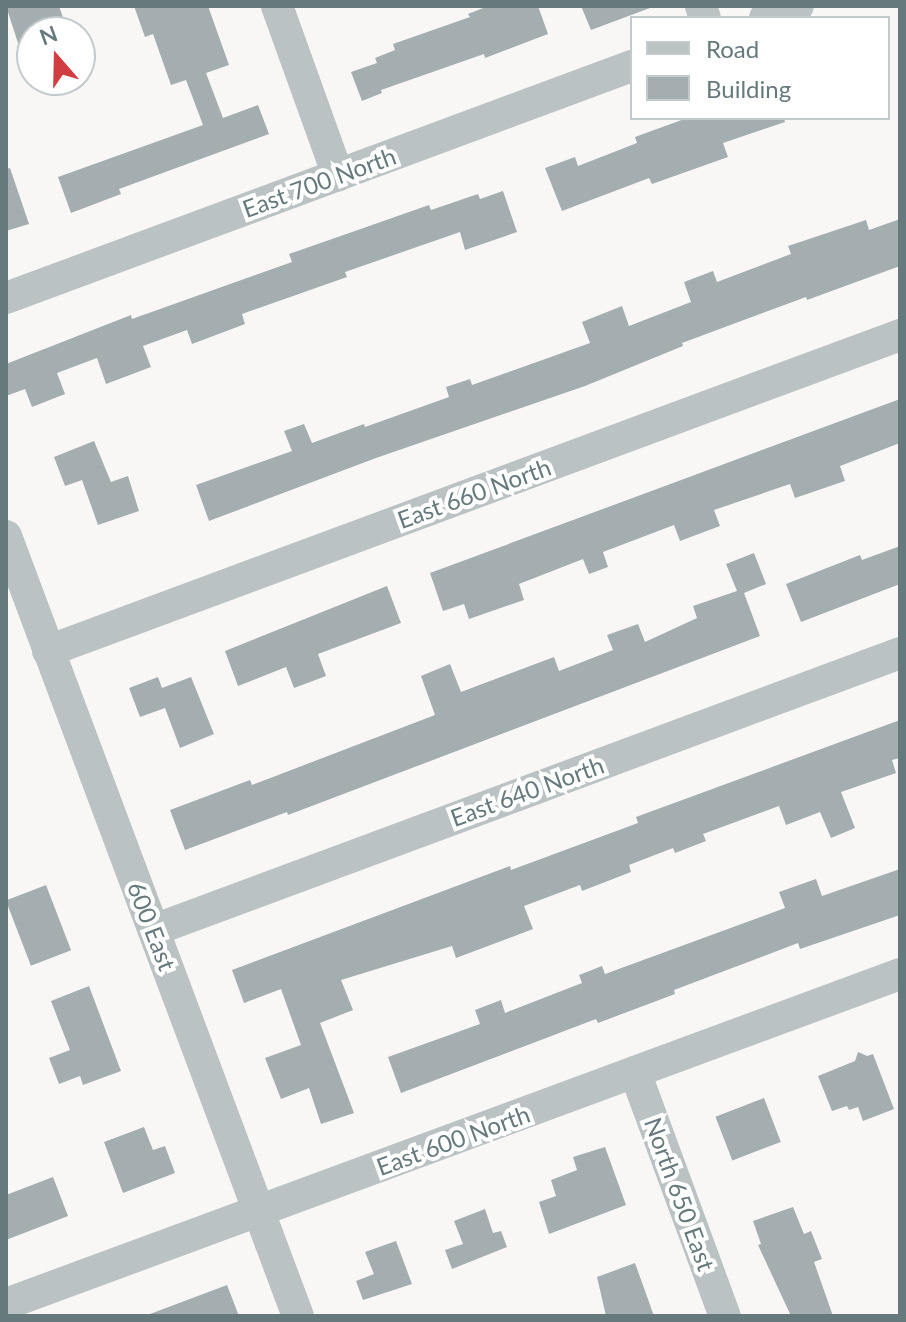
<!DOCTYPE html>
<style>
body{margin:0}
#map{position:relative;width:906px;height:1322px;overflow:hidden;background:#f8f7f6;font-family:Lato,sans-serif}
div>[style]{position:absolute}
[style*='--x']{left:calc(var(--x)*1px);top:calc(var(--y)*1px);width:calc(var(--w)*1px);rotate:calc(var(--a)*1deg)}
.building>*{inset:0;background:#a4aeb0;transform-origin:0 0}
.minor>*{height:32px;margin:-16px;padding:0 16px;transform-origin:16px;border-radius:16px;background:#bbc2c3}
span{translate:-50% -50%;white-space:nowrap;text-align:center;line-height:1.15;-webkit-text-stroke:8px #fff;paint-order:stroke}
.street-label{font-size:24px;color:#667a7d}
.frame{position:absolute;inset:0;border:8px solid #667a7d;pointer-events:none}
.legend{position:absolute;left:630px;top:16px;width:260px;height:104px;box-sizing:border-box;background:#fff;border:2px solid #c2cacb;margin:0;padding:10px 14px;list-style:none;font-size:24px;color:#667a7d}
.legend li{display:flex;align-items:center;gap:16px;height:40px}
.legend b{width:40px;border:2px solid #c2cacb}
.north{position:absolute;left:16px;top:16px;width:80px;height:80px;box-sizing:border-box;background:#fff;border:2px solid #c2cacb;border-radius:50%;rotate:340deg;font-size:22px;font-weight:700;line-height:32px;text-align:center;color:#667a7d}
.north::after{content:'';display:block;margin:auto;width:28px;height:36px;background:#d03e42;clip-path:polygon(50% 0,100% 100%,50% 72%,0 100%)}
</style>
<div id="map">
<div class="building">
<div style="clip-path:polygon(6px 6px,59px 6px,68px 32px,32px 32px,32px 77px,29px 77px)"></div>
<div style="clip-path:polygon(134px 6px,208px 6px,229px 65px,206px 73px,223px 118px,258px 105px,269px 134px,119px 189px,121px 194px,71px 213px,58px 177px,203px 125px,186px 80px,171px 85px,153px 34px,145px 37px)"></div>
<div style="clip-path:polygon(488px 6px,538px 6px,548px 34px,485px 58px,484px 54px,381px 90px,382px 93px,362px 101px,351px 72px,377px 63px,375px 58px,395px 50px,393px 44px,470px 17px,468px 14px)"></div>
<div style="clip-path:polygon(581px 6px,650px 6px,650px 8px,591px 30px)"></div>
<div style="clip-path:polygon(687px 118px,784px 118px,785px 122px,723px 143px,728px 157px,652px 184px,649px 178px,562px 211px,545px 168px,575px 157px,578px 166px,637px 143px,635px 137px)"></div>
<div style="clip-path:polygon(10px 168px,29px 224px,6px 231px,6px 169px)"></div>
<div style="clip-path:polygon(503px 191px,517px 232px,465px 250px,460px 232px,345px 272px,347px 277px,242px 314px,245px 324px,192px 344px,187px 330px,143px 346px,151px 367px,106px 384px,97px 358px,57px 373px,65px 394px,32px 407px,25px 389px,6px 396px,6px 364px,131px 315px,132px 319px,292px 262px,289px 254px,355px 231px,429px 205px,431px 210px,478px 194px,480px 199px)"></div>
<div style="clip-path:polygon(900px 219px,900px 266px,807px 300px,806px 297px,682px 343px,683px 346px,585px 386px,376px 458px,209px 521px,196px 485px,292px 451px,284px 431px,304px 424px,312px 443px,364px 424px,365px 427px,449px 397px,446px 387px,470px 379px,472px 385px,590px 343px,582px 322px,622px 306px,629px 326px,691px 302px,684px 282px,713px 271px,717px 282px,791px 254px,788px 246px,866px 220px,869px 230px)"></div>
<div style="clip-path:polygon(900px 399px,900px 443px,840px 466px,845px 481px,795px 498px,790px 484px,714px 510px,720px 526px,680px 541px,674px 525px,603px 552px,608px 567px,589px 574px,583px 559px,519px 584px,524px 600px,469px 619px,464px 604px,443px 611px,430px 573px)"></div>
<div style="clip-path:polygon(94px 441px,111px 482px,128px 476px,139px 511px,98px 525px,82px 480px,65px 486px,54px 457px)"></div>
<div style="clip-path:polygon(900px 546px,900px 584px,801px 622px,786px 584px,860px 555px,862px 560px)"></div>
<div style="clip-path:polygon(754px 553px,766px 584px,744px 593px,760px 636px,288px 815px,287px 812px,185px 850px,170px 810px,250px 780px,252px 785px,435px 715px,421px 676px,450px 664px,461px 692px,554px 657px,559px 671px,613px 650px,607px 635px,638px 624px,645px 642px,697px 618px,693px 606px,737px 591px,726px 564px)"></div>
<div style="clip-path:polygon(387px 586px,401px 623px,318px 654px,326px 676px,294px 688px,286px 667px,238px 686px,225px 651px)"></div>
<div style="clip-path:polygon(158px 677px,162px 688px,191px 677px,214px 734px,180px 748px,165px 708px,140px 717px,129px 688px)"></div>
<div style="clip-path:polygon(900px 720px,900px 758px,892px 760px,896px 773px,841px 792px,855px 828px,831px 838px,820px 812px,786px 825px,779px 806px,703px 834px,706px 841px,675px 853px,673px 848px,629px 865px,631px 872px,582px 891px,580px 885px,524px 906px,533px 929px,456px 958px,452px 946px,341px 980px,353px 1010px,320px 1023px,354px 1113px,321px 1124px,309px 1088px,281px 1099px,265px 1058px,301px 1045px,281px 989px,244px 1003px,232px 970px,510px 866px,511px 870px,638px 823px,636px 817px)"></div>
<div style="clip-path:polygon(900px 869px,900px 915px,800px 949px,798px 943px,674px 990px,675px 994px,598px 1023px,596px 1019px,401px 1093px,388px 1057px,480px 1024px,475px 1010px,501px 1000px,505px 1013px,582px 983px,579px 975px,602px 966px,605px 974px,785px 908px,779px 892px,816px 879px,822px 896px)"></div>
<div style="left:46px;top:885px;width:70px;height:43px;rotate:69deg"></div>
<div style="clip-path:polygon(89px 986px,121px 1071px,83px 1085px,80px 1076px,59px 1084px,49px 1058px,70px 1050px,51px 1001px)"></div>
<div style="clip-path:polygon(858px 1052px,867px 1056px,873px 1054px,894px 1109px,863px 1121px,858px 1107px,849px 1110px,847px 1106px,832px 1111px,818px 1076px,855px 1061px)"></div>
<div style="left:764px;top:1098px;width:47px;height:52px;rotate:69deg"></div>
<div style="clip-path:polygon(144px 1127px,153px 1150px,165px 1146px,175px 1173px,123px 1193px,104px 1142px)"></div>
<div style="clip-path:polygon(605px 1147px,626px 1205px,549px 1234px,539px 1202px,556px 1196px,551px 1180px,577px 1170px,573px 1157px)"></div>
<div style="clip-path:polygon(53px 1177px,68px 1216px,6px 1240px,6px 1195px)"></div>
<div style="clip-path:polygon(793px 1207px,804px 1234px,811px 1231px,822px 1259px,814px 1262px,833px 1316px,791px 1316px,758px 1245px,761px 1244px,753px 1221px)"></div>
<div style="clip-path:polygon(485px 1209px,493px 1233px,501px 1231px,507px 1247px,452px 1269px,445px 1250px,463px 1244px,454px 1221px)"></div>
<div style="clip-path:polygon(396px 1241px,412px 1284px,363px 1300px,356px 1281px,374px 1274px,365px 1252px)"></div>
<div style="clip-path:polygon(635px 1263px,654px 1316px,606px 1316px,597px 1277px)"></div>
<div style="clip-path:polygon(227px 1285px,239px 1316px,150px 1316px,150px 1314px)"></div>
</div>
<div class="minor">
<div style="--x:277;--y:6;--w:180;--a:70.2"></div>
<div style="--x:701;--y:6;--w:13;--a:72"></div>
<div style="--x:765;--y:18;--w:35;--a:-20"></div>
<div style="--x:6;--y:298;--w:668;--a:-20.34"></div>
<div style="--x:6;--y:536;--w:833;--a:69.48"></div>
<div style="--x:48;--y:651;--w:909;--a:-20.35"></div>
<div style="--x:154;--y:930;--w:796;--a:-20.37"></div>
<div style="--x:635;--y:1072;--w:260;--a:69.8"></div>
<div style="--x:6;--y:1304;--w:953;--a:-20.26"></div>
</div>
<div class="street-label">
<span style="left:319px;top:182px;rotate:-20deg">East 700 North</span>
<span style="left:474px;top:493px;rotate:-20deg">East 660 North</span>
<span style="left:527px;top:791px;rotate:-20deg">East 640 North</span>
<span style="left:152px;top:926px;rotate:69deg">600 East</span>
<span style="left:453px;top:1140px;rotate:-20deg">East 600 North</span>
<span style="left:680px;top:1194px;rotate:70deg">North 650 East</span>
</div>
<div class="frame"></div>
<ul class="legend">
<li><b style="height:10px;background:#bbc2c3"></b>Road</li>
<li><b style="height:22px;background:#a4aeb0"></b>Building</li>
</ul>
<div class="north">N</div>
</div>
